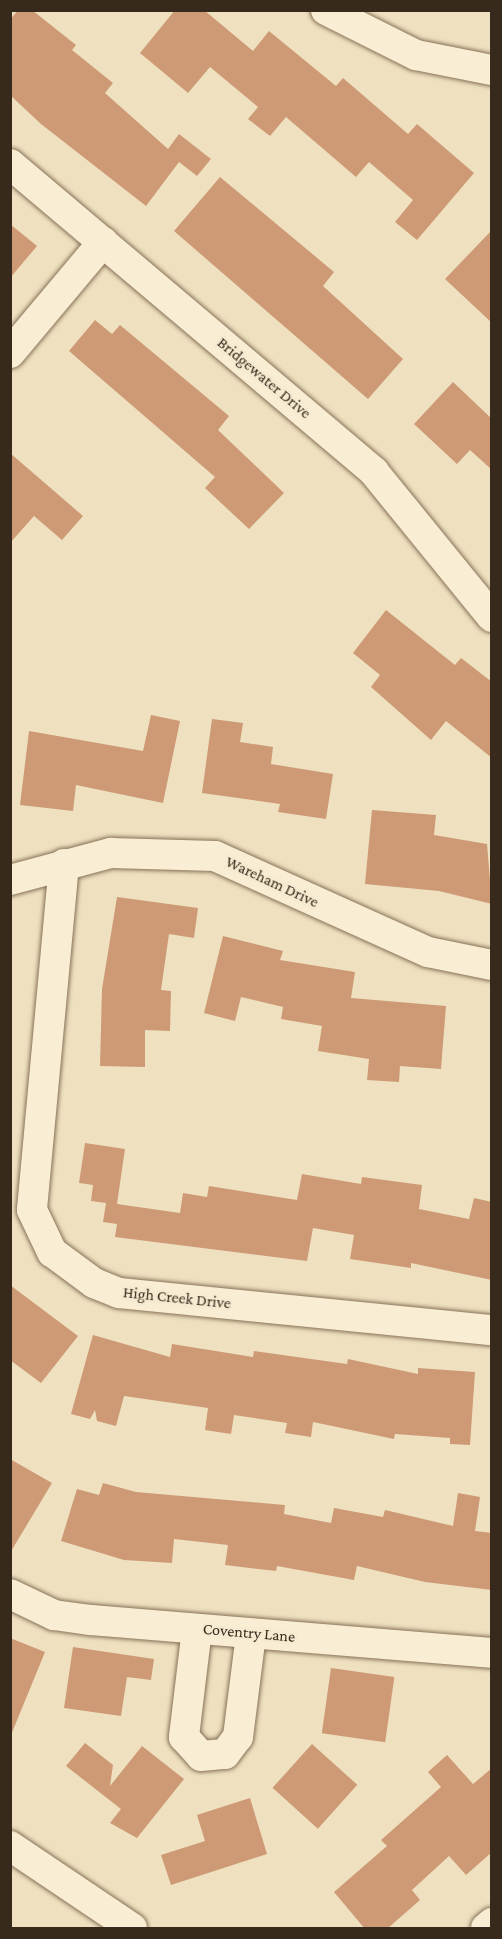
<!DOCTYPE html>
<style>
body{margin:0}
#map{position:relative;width:502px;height:1939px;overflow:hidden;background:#efe1c0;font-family:"Crimson Pro",serif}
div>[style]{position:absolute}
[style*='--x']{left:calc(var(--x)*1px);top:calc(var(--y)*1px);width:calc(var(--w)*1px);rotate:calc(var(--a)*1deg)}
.building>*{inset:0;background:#cd9a75;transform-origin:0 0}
.roads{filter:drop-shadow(0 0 2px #887258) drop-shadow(0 0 2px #887258)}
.minor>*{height:30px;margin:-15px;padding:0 15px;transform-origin:15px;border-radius:15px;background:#f9eed3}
span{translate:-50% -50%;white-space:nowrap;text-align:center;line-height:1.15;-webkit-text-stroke:6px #f6ebd0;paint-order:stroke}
.street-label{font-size:16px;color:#37291c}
.frame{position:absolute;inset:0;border:12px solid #37291c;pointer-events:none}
</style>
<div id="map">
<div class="building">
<div style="clip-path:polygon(18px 10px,32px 10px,76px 45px,72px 50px,113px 83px,105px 93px,168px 149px,179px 134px,211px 159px,197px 176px,179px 162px,146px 206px,41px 124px,10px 95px,10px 20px)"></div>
<div style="clip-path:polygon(175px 10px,204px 10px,253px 51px,269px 31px,336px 86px,343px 78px,408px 134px,417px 124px,474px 173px,417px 240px,395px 222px,413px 200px,369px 162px,356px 177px,286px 117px,270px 136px,248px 119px,258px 107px,210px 67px,188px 93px,140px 53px)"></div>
<div style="clip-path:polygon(220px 177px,334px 272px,323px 286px,403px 359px,368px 399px,174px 231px)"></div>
<div style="clip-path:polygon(10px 224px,37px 246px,10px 278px)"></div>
<div style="clip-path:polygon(492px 230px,492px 323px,445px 279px)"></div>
<div style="clip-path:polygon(95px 320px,112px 334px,120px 325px,229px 416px,218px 430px,284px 493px,249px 529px,205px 488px,215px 477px,69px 351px)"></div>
<div style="clip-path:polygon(453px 382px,492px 419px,492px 470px,470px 450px,457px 464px,414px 424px)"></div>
<div style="clip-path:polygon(10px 453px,83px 516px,62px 540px,34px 516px,10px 543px)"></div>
<div style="clip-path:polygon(386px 610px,455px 665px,461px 658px,492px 682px,492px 758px,446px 721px,431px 740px,371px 687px,380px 675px,353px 653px)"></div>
<div style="clip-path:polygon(151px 715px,180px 721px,163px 803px,76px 785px,73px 811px,20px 805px,29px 731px,143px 751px)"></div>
<div style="clip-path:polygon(212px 719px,243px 723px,240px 742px,273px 747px,271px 764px,333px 774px,326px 819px,278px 812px,280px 804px,202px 793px)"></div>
<div style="clip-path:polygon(372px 810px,436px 815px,434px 835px,487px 844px,492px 904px,439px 891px,365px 884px)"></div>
<div style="clip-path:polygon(117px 897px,198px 908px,194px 938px,169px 934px,161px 990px,171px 991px,170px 1031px,145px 1030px,145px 1067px,100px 1066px,102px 989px)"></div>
<div style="clip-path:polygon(223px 936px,283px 951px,280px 960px,355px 972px,351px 998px,446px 1006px,441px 1069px,400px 1066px,399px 1082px,367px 1080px,369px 1059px,318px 1051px,322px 1026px,281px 1019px,283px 1007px,241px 997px,235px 1021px,204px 1013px)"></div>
<div style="clip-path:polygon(85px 1143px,125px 1149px,117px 1204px,180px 1213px,183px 1193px,207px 1197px,209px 1186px,297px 1200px,302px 1174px,361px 1184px,362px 1177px,422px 1185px,419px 1209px,469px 1219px,474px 1198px,492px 1202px,492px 1280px,411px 1263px,411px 1268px,350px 1259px,354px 1235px,313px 1228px,307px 1261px,115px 1237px,117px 1224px,103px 1222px,106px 1203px,91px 1201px,93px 1185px,79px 1183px)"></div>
<div style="clip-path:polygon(10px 1285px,78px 1336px,41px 1383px,10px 1360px)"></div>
<div style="clip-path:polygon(93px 1335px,170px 1357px,172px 1344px,253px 1357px,254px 1351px,347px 1364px,348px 1359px,418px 1374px,418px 1368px,475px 1372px,470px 1445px,450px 1444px,450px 1438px,395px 1434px,394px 1439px,313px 1422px,311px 1437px,285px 1433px,287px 1423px,234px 1415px,231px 1434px,205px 1430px,208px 1408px,124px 1396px,116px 1426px,97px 1421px,95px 1410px,90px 1419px,71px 1414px)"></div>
<div style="clip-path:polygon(10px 1459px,52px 1483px,10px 1553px)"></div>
<div style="clip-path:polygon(103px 1483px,136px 1492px,285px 1505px,284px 1514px,331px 1523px,334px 1508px,383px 1517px,385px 1510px,453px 1526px,458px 1493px,480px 1497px,475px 1531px,492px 1533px,492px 1590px,425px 1582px,357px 1566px,354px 1580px,277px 1566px,276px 1571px,225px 1565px,228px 1545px,174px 1539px,172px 1563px,124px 1560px,61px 1541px,77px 1489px,99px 1495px)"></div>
<div style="clip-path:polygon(10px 1638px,45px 1652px,11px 1735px,10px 1735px)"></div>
<div style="clip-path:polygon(73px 1647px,154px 1659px,151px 1680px,127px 1677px,121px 1716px,64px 1708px)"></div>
<div style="left:331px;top:1668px;width:64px;height:66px;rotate:8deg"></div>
<div style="clip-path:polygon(85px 1743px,113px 1765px,110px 1786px,142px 1746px,184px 1779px,137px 1838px,110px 1823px,121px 1809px,66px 1766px)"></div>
<div style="left:312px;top:1744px;width:61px;height:59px;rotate:42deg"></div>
<div style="clip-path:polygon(447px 1755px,473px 1784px,492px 1768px,492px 1852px,466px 1875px,449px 1856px,412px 1890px,420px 1900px,387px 1929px,365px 1929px,334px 1892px,387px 1846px,381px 1840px,441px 1787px,428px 1772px)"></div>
<div style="clip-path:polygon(250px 1798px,267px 1854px,171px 1885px,161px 1855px,205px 1841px,197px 1815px)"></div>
</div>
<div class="roads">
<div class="minor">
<div style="--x:326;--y:10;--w:101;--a:26.6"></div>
<div style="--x:416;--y:55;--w:77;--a:11.2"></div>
<div style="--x:10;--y:164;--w:477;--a:40.2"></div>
<div style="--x:374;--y:472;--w:187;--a:50.9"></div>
<div style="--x:10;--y:353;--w:145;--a:-50"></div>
<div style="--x:64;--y:864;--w:347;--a:95.3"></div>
<div style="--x:32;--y:1210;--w:47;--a:64.5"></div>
<div style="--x:52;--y:1252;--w:52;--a:36.4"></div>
<div style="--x:94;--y:1283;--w:27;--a:22"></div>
<div style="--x:119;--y:1293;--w:375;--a:5.7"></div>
<div style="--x:10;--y:880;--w:105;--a:-15"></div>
<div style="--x:111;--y:853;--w:104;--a:1.7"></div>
<div style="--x:215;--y:856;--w:234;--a:24.3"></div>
<div style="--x:428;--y:952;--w:65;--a:11.5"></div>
<div style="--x:10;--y:1594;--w:49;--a:25.5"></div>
<div style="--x:54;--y:1615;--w:37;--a:8"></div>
<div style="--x:91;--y:1620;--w:402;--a:4.7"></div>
<div style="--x:197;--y:1629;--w:109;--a:96.9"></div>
<div style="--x:184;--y:1737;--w:25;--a:48"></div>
<div style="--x:201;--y:1756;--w:24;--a:-5"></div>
<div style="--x:225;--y:1754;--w:21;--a:-53"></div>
<div style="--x:238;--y:1737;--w:104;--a:-82.8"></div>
<div style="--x:10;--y:1846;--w:147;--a:33.9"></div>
<div style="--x:486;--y:1928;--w:8;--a:-40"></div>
</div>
</div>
<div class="street-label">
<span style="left:264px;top:378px;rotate:40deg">Bridgewater Drive</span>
<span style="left:272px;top:882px;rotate:25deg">Wareham Drive</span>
<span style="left:177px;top:1298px;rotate:6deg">High Creek Drive</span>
<span style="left:249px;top:1633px;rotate:5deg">Coventry Lane</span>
</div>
<div class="frame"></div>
</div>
